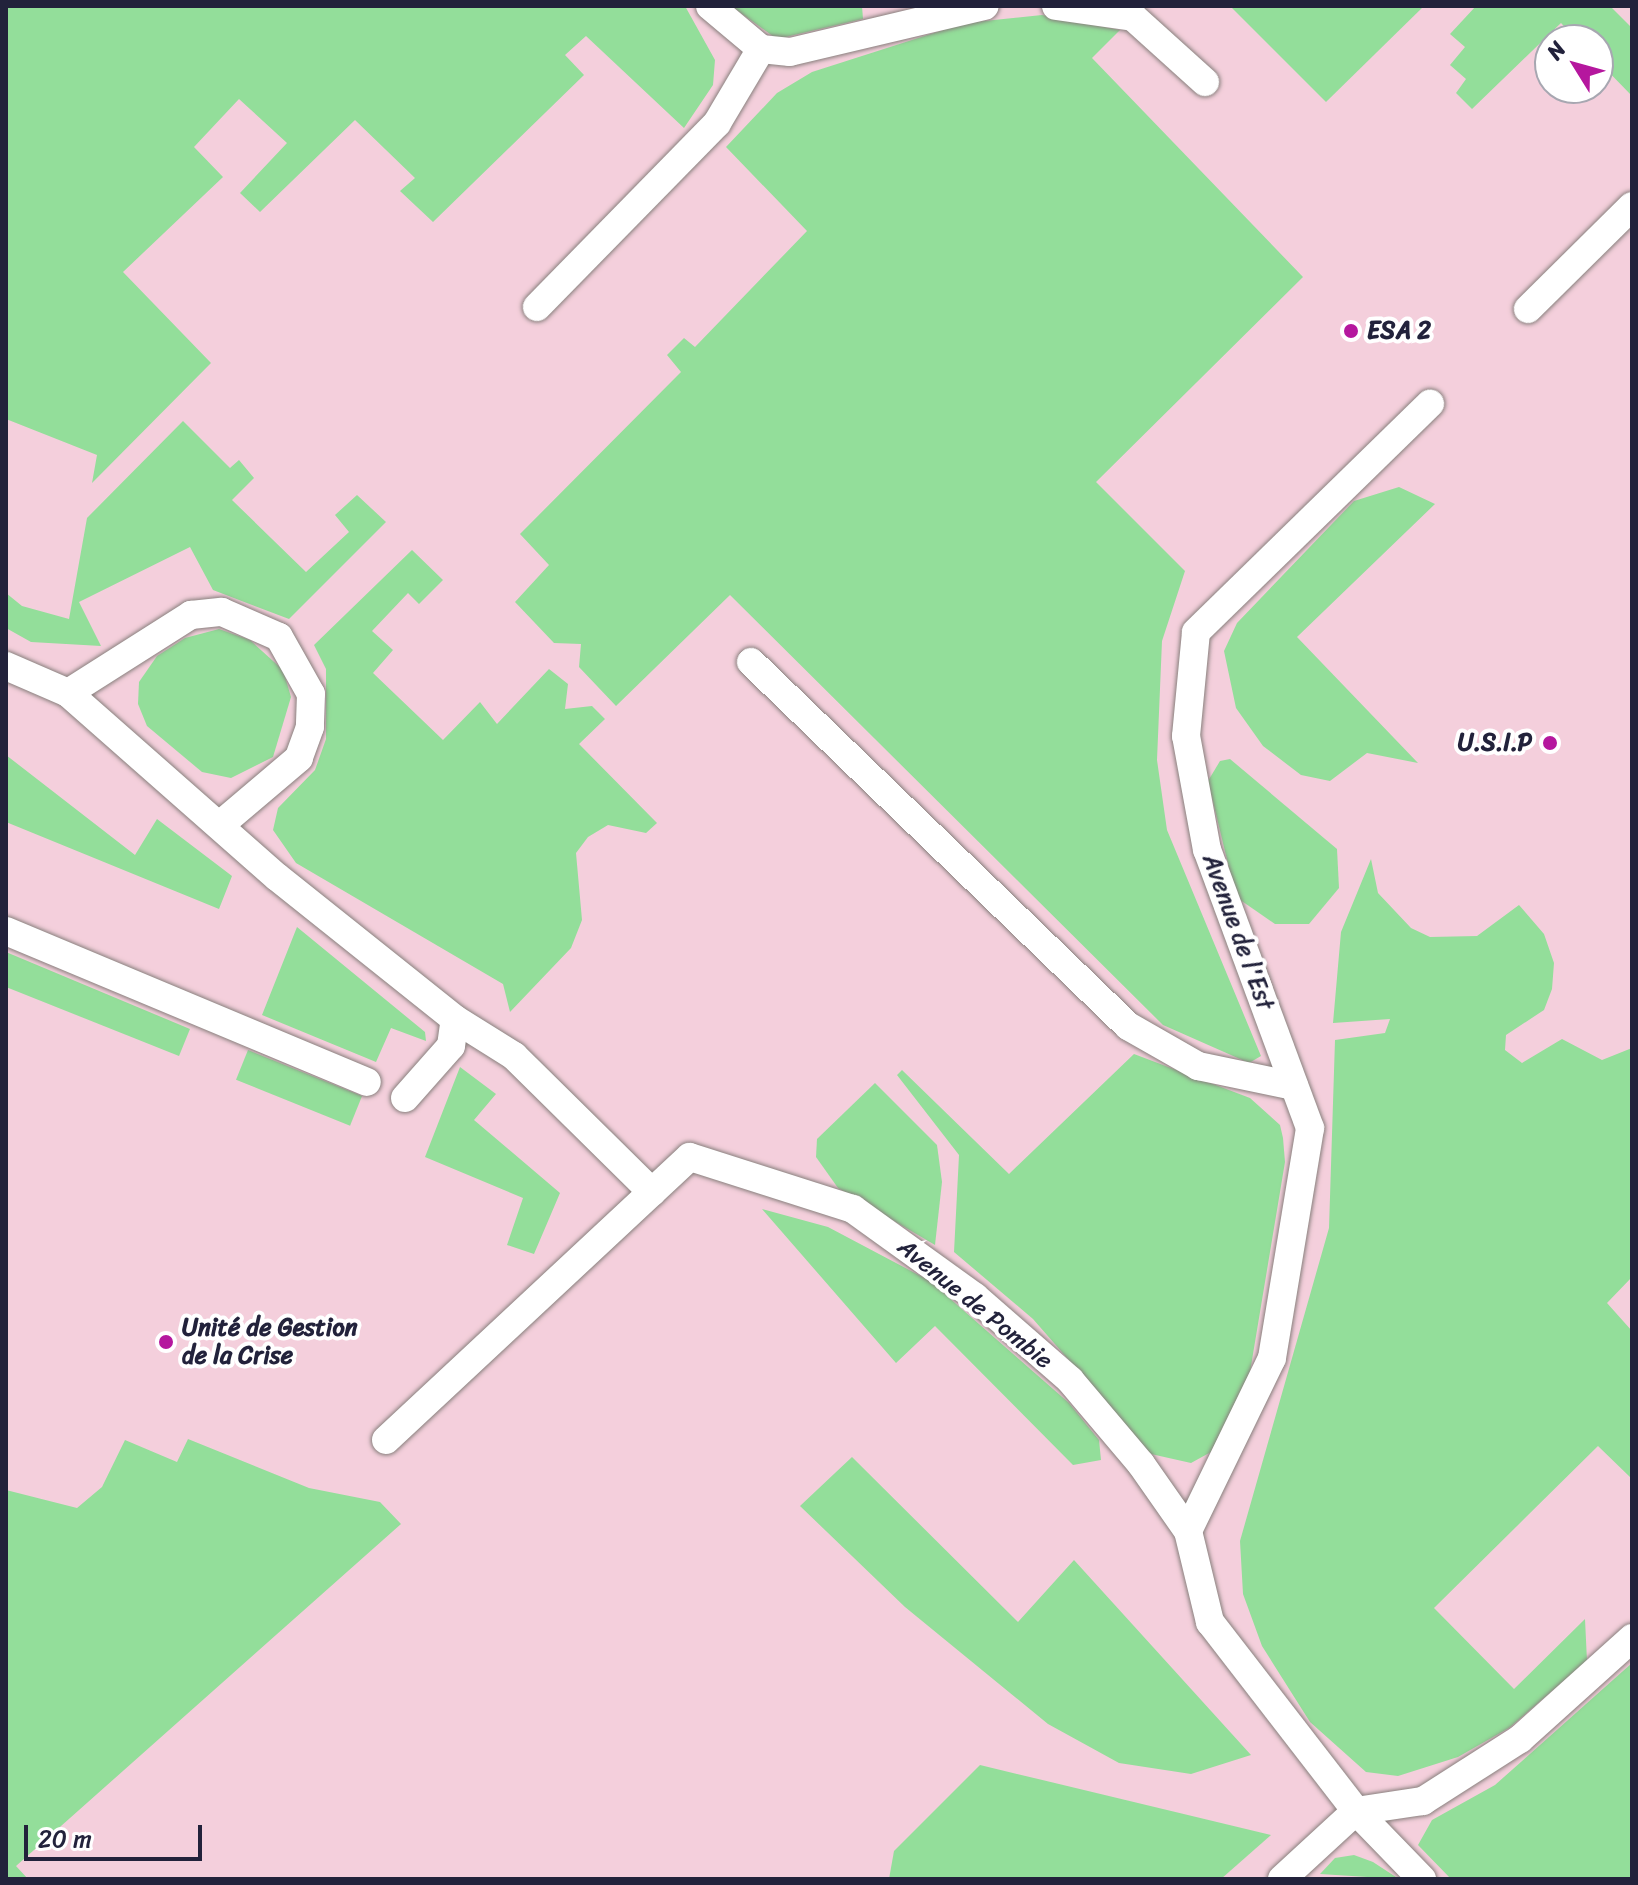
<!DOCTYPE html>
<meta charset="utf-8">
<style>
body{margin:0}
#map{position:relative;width:1638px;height:1885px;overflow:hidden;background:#efdfbf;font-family:Sriracha,sans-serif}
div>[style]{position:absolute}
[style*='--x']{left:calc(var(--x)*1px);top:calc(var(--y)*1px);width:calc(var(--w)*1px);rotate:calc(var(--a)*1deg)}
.built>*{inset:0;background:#f4cfdc}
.green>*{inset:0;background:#93de9a;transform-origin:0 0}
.roads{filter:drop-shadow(0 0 2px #88807d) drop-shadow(0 0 2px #88807d)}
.lane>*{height:28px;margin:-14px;padding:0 14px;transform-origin:14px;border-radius:14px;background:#fff}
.dots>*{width:22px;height:22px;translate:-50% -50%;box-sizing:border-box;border:4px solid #fff;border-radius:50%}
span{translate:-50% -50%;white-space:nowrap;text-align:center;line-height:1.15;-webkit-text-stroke:8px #fff;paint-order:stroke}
.poi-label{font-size:24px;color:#22223b;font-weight:700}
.left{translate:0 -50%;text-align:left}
.right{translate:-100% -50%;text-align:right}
.street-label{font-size:24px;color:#22223b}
.frame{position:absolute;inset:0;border:8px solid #22223b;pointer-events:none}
.north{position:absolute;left:1534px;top:24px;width:80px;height:80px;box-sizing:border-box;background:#fff;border:2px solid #a7a7b1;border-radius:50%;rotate:307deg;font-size:22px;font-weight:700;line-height:32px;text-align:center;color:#22223b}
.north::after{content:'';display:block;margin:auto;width:28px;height:36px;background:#b5179e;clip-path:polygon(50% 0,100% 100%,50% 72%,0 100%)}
.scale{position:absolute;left:24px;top:1825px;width:178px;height:36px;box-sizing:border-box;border:4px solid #22223b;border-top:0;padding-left:10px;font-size:24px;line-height:28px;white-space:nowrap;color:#22223b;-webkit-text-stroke:6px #fff;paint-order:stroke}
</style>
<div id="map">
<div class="built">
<div style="clip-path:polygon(evenodd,6px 6px,1632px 6px,1632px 1879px,6px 1879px,6px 6px,1550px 40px,1598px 40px,1598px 88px,1550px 88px,1550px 40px)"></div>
</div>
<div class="green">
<div style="clip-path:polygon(6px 6px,685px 6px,715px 60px,713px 85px,684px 128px,586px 36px,565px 55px,584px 75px,433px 222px,400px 191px,415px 178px,355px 120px,260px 212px,240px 193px,287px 143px,239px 99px,194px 147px,223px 177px,123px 272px,211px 363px,92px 483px,97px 455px,6px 419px)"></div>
<div style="clip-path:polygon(731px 6px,862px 6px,863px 19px,777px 39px)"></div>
<div style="clip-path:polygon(1230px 6px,1424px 6px,1326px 102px)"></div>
<div style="clip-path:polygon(1476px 6px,1610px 6px,1632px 28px,1632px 96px,1598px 61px,1598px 40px,1577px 40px,1561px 23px,1472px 109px,1456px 93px,1466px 79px,1450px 65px,1465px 47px,1450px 34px)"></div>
<div style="clip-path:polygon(1042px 15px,1120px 30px,1092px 58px,1303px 277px,1096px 482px,1185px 571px,1162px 641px,1157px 760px,1167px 830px,1261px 1056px,1249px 1063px,1163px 1025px,730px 595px,616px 706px,579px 667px,581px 644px,554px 643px,515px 602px,549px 565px,520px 534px,681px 372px,667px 355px,684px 338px,695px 347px,807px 231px,726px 147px,777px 93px,812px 72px,965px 23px)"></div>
<div style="clip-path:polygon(183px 421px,230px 468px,239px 460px,254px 478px,232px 500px,306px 572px,349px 532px,335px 515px,357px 495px,386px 522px,289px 619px,213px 590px,190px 547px,79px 602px,101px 646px,31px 642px,6px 628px,6px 593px,22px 606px,69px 619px,87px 518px)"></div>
<div style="clip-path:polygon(1399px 487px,1435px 504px,1297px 637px,1418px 763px,1367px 753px,1330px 781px,1301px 775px,1263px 746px,1236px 708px,1224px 651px,1237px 623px,1354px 501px)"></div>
<div style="clip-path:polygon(412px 550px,443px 580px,419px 604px,408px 593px,372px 631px,393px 650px,373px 673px,443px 740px,480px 702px,497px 724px,549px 669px,568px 684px,565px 709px,592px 706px,605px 719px,579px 744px,657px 823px,646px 833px,608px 825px,588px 837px,576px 853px,582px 920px,571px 948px,510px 1012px,503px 984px,296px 863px,273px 830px,278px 808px,315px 770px,326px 739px,326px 669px,314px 645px)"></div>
<div style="clip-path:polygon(219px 629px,250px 640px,283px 670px,291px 697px,273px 757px,231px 778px,202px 772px,147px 726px,138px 704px,139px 682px,157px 656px,185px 638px)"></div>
<div style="clip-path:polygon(6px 755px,135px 855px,157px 819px,232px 876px,219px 909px,6px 822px)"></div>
<div style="clip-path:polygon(1230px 759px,1337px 849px,1339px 888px,1309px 924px,1275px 924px,1236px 897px,1208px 781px,1220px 761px)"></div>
<div style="clip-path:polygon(1371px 859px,1378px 893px,1411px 928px,1430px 937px,1477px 936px,1519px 905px,1544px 934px,1554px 963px,1552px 989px,1544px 1010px,1506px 1035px,1505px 1050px,1522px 1063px,1562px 1039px,1602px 1060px,1632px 1048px,1632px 1277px,1607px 1303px,1632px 1331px,1632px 1479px,1598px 1446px,1434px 1608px,1514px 1689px,1585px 1619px,1587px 1661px,1509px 1728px,1458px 1757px,1398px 1776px,1366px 1772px,1310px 1722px,1262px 1646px,1243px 1594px,1240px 1541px,1329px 1228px,1335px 1040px,1385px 1033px,1390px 1019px,1333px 1023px,1341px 932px)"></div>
<div style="clip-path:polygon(297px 927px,425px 1032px,426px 1041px,391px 1028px,376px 1062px,262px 1015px)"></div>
<div style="clip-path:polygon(6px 952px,190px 1029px,179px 1056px,6px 987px)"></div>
<div style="left:248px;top:1050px;width:123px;height:32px;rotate:22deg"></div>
<div style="clip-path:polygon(1134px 1054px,1250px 1098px,1280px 1125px,1283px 1138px,1285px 1162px,1250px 1372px,1211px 1452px,1191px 1463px,1151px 1454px,1033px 1319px,954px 1252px,959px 1155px,897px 1075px,902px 1070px,1009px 1174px)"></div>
<div style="clip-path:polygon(460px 1067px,496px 1094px,474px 1120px,560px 1193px,534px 1254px,507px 1245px,523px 1198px,425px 1157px)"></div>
<div style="clip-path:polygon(875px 1083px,937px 1145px,942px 1182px,935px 1245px,838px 1188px,816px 1157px,817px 1139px)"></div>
<div style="clip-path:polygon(762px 1209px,828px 1227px,930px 1281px,1069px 1403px,1099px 1440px,1101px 1460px,1073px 1465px,935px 1326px,896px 1363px)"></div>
<div style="clip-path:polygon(188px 1439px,309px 1488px,380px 1502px,401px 1524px,16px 1866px,28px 1879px,6px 1879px,6px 1490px,77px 1508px,102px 1487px,125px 1440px,177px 1462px)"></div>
<div style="clip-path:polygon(852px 1457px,1018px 1622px,1074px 1560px,1251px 1755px,1191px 1774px,1119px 1763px,1048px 1724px,905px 1607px,800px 1506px)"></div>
<div style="clip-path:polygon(1632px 1663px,1632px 1879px,1451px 1879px,1418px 1845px,1432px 1820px,1495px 1785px)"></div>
<div style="clip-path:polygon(980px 1765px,1271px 1835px,1221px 1879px,889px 1879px,894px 1851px)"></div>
<div style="clip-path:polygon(1354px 1855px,1373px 1862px,1399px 1879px,1320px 1874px,1335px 1858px)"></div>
</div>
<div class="roads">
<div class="lane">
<div style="--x:710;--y:6;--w:67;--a:40.1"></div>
<div style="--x:761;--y:49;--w:29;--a:6"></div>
<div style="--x:790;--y:52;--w:200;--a:-13.3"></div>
<div style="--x:1056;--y:6;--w:78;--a:8.1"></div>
<div style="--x:1133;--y:17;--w:97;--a:42.1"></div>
<div style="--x:537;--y:307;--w:257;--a:-45.6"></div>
<div style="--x:717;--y:123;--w:86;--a:-59.3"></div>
<div style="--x:1528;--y:309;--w:146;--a:-44.7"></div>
<div style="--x:751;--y:662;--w:524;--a:43.99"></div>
<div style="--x:1128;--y:1026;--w:81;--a:29.7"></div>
<div style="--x:1198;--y:1066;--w:98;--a:11.8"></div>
<div style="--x:6;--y:666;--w:68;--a:23.5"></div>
<div style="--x:68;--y:693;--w:278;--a:41.4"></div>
<div style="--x:277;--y:877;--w:228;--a:38.6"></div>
<div style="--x:455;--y:1019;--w:70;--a:32.1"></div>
<div style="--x:514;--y:1056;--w:194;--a:44.6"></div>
<div style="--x:68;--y:693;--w:146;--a:-32.4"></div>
<div style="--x:191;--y:615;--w:31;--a:-6"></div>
<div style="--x:222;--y:612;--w:62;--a:23.7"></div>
<div style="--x:279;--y:637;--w:65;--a:60.7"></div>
<div style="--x:311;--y:694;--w:33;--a:92"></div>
<div style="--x:310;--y:727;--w:33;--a:110"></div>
<div style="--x:299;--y:758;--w:104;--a:139.7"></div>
<div style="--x:6;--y:931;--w:391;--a:22.7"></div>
<div style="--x:405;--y:1098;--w:69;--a:-48.5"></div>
<div style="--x:451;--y:1046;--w:27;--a:-82"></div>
<div style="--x:386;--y:1440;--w:415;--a:-43"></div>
<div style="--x:690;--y:1157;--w:171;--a:17.7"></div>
<div style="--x:853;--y:1209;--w:150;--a:35.8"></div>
<div style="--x:975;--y:1297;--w:126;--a:41.1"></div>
<div style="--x:1070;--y:1380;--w:110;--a:49.8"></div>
<div style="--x:1141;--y:1464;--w:82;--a:55"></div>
<div style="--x:1188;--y:1531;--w:94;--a:76.4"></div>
<div style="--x:1210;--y:1622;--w:239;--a:52.3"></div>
<div style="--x:1356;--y:1811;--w:95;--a:45.9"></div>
<div style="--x:1188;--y:1531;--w:192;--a:-64.1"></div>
<div style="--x:1272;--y:1358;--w:233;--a:-80.6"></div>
<div style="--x:1310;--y:1128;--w:296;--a:-110.3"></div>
<div style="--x:1207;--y:850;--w:116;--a:-100.4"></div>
<div style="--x:1186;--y:736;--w:104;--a:-84.5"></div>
<div style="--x:1196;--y:632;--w:327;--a:-44.3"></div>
<div style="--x:1282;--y:1879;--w:100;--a:-42.6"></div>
<div style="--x:1356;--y:1811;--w:68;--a:-8.5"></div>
<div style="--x:1423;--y:1801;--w:115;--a:-32.6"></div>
<div style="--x:1520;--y:1739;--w:151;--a:-42"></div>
</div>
</div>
<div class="dots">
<div style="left:1351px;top:331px;background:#b5179e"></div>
<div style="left:1550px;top:743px;background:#b5179e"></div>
<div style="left:166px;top:1342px;background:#b5179e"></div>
</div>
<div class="poi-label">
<span class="left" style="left:1367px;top:331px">ESA 2</span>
<span class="right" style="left:1532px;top:743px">U.S.I.P</span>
<span class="left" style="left:182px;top:1342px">Unité de Gestion<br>de la Crise</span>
</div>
<div class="street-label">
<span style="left:1238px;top:932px;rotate:70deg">Avenue de l'Est</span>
<span style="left:975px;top:1304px;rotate:39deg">Avenue de Pombie</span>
</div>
<div class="frame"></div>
<div class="north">N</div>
<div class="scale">20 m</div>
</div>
